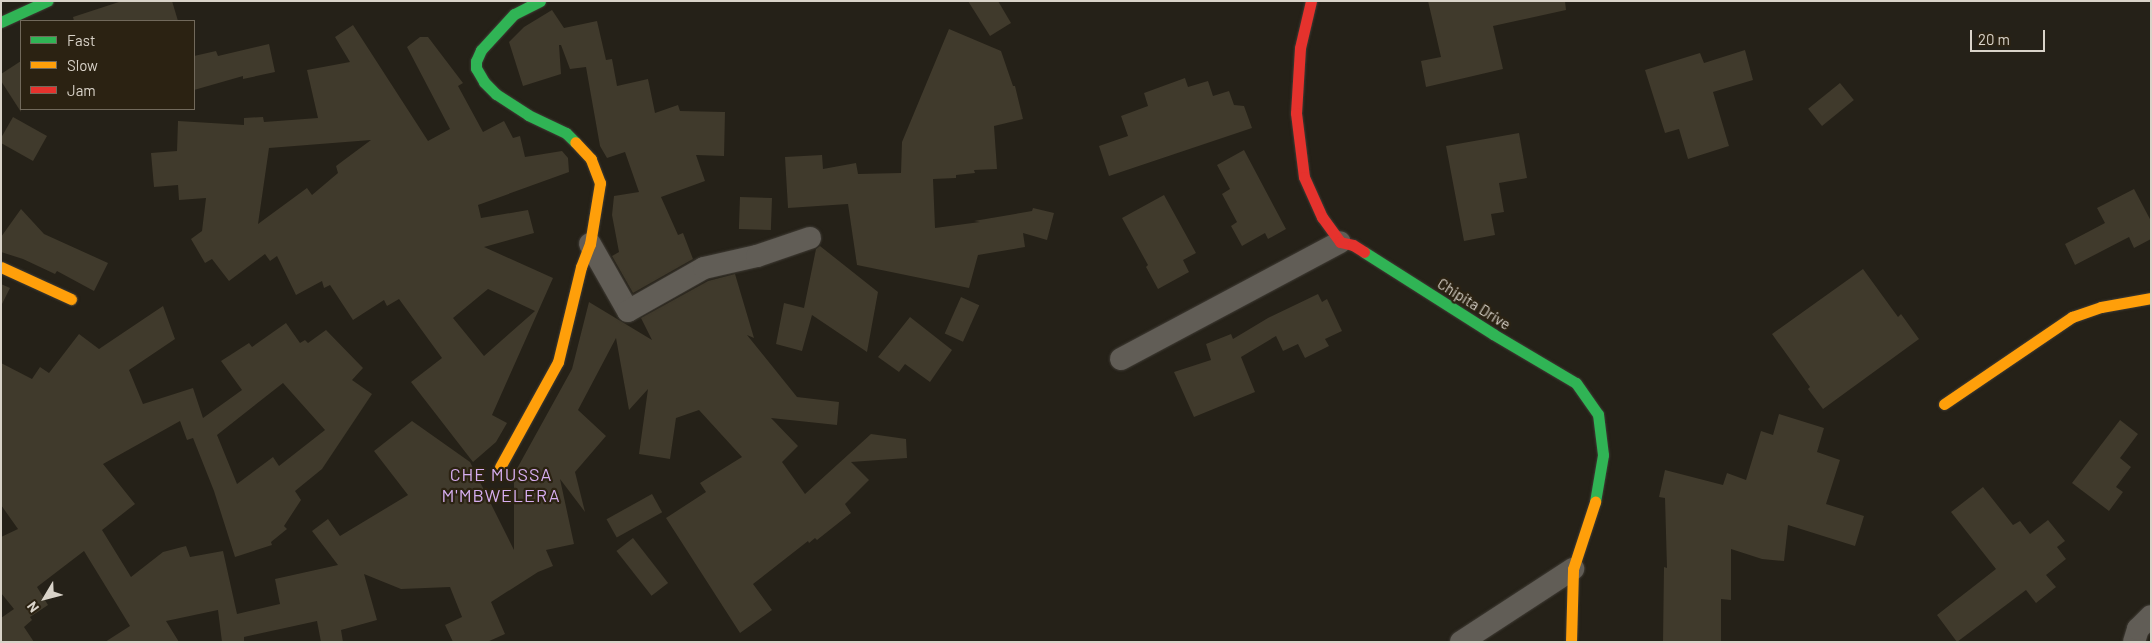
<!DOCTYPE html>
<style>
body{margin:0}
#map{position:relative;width:2152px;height:643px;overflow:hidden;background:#252118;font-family:Barlow,sans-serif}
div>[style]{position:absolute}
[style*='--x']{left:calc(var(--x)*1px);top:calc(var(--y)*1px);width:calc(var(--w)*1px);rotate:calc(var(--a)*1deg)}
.building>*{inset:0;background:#403a2c;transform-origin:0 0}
.roads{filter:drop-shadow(0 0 1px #3f3b34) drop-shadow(0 0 1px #3f3b34)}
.street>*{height:22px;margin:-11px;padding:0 11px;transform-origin:11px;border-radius:11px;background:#615d56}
.fast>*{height:11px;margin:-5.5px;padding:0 5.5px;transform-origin:5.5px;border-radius:5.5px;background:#30b455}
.slow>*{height:11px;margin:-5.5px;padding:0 5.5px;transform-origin:5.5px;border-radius:5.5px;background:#ff9f0a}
.jam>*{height:11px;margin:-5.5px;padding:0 5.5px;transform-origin:5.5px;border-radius:5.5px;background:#e5322d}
span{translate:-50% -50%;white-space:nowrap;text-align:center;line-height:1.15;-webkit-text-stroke:4.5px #2b2212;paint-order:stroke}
.street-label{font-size:15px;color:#d9d3c9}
.quarter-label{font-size:18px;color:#d6aef0;letter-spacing:1px}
.frame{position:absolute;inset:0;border:2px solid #d9d3c9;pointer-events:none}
.legend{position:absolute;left:20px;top:20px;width:175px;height:90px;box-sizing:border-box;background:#2b2212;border:1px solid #71695b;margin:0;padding:6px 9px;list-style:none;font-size:15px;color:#d9d3c9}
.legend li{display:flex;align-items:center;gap:10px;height:25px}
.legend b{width:25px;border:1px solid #71695b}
.north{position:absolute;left:20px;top:573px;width:50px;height:50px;-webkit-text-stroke:4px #2b2212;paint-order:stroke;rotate:233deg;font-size:14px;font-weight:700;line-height:20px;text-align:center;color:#d9d3c9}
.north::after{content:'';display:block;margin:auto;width:18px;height:22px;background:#d9d3c9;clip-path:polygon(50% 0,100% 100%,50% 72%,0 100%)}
.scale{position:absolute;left:1970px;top:30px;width:75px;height:22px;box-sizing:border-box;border:2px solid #d9d3c9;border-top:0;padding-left:6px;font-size:15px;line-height:18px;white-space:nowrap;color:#d9d3c9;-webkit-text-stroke:4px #2b2212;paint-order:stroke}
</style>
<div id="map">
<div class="building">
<div style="clip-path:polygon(122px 1px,172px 1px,178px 21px,74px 21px,73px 17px)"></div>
<div style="clip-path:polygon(968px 1px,998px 1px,1011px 23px,990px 36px)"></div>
<div style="clip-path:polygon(1428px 1px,1565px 1px,1566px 10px,1493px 26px,1503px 69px,1426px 87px,1421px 61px,1441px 57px)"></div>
<div style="clip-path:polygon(552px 10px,564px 28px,597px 21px,606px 60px,612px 59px,617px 86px,648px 79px,655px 113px,678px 105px,680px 111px,725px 112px,724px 156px,696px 155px,705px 181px,661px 197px,678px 235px,683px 233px,693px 259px,633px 293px,612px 256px,619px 252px,612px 215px,614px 196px,639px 192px,625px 152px,607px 158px,600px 146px,586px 67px,570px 69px,561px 45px,559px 45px,561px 74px,523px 86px,509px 42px,524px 27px)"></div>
<div style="clip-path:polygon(evenodd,353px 25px,428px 141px,450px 129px,407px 47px,420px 37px,428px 37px,463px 83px,458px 86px,483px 132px,504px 121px,513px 138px,520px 136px,525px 157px,562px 151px,568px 158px,569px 172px,478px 205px,481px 218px,528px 210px,534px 233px,484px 247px,553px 278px,492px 415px,507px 423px,496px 442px,473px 462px,411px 382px,442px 358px,399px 299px,387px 306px,384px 300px,353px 320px,330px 285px,324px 288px,322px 281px,296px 295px,277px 256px,270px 261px,265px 254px,229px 281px,212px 259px,205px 263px,191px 239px,202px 231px,206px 198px,179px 200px,178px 185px,154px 187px,151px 153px,177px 151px,178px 121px,244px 125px,244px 118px,263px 117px,264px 122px,318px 118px,307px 70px,350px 62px,335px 37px,353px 25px,371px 140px,336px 166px,338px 173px,312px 195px,307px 188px,258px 224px,269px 148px,371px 140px,353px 25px,488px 289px,535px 311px,484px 356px,453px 318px,488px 289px)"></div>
<div style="clip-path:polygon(949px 29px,1001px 51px,1013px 86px,1015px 86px,1023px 119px,994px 126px,997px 169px,974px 170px,975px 173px,956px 175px,956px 178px,933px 179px,935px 228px,980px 222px,974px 221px,1032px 211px,1033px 208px,1054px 213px,1047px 240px,1023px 233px,1025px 247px,978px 255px,969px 288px,857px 265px,848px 204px,788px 208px,785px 157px,822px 155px,823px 169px,856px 163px,858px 174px,901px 173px,902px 142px)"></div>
<div style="clip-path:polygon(269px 44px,275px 72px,243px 79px,243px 76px,194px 90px,194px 56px,216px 51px,218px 56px)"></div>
<div style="clip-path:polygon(1745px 50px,1753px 80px,1713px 92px,1729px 146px,1688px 159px,1679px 129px,1665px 133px,1645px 70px,1700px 53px,1704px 63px)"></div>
<div style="clip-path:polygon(21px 61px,21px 112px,1px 81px,1px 74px)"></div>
<div style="clip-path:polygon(1185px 78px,1188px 87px,1208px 81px,1213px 96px,1229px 91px,1234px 105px,1244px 106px,1252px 128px,1109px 176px,1099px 146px,1128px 136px,1121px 116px,1148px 106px,1144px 93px)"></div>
<div style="left:1840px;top:83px;width:22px;height:41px;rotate:51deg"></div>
<div style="clip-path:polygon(13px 117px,47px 136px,33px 161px,1px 143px,1px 138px)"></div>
<div style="clip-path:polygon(1519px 133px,1527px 178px,1499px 183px,1504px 212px,1491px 214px,1495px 235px,1464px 241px,1446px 146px)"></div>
<div style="clip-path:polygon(1244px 150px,1286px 229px,1268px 239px,1265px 233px,1242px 246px,1231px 226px,1237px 222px,1222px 194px,1230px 189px,1217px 165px)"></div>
<div style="clip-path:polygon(2134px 189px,2151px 221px,2151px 239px,2134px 248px,2129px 237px,2075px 265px,2065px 244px,2105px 223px,2097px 208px)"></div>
<div style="clip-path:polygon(1164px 195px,1196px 253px,1183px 260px,1189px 272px,1158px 289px,1146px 267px,1148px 265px,1122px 218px)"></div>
<div style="left:740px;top:197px;width:32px;height:32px;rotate:2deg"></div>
<div style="clip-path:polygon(21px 209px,44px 234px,108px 263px,94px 291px,57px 271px,55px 274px,23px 259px,1px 252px,1px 237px)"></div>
<div style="clip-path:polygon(820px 246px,878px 292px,867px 352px,812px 315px,802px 351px,776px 344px,784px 303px,804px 308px,816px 249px)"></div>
<div style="clip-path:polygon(1863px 269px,1898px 317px,1901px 314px,1919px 339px,1823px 409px,1808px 389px,1810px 387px,1772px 334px)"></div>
<div style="clip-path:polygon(evenodd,735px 274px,754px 338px,747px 335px,797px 397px,839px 402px,837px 425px,771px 418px,798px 446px,782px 462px,805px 494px,871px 434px,906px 439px,907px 458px,851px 462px,869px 480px,845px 504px,851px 513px,817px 540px,815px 538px,809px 543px,808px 541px,753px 584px,772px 610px,740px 633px,666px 518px,706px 492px,700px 483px,742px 457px,699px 410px,676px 418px,670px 459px,639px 454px,648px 389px,629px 410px,616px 338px,578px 410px,606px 436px,575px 472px,585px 512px,560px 479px,574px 544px,546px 550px,553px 566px,538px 572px,491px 602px,505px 634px,487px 642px,453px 642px,445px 625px,462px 617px,450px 587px,401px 589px,364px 574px,377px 620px,341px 630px,343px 642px,321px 642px,317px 621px,244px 637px,244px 642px,222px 642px,218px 610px,166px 621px,179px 642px,105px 642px,130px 626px,84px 551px,37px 587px,48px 605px,30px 617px,32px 620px,24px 627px,34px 642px,1px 642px,1px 618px,14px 609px,1px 593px,1px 537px,18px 529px,1px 505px,1px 363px,32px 379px,40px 367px,49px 373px,79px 334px,99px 349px,163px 306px,175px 339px,129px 370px,143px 404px,193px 388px,203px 418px,242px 390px,221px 361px,249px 343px,252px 347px,286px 323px,300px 343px,305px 340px,308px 343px,326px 330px,363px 368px,352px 380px,372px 394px,322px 469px,295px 491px,301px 500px,284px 526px,287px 529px,271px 542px,272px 545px,235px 557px,214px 491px,193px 438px,187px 440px,180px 421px,103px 464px,135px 504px,102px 530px,131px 577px,163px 552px,186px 546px,190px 557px,223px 551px,237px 614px,280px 604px,275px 579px,338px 565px,312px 531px,328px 519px,340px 536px,408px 495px,374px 451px,412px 421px,470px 462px,514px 550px,514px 474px,572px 369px,589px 302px,652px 340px,641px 318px,708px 281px,735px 274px,283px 383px,325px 430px,279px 466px,273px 457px,237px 484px,217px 435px,283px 383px)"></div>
<div style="clip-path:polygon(1px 284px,10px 288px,1px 306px)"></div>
<div style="clip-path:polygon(1318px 294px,1322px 302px,1327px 299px,1342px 331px,1325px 339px,1329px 346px,1305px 358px,1298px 344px,1283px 351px,1276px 336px,1241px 357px,1255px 392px,1194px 417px,1174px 372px,1211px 360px,1206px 344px,1231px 334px,1233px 339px,1268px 318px)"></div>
<div style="left:961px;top:297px;width:20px;height:40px;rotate:24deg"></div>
<div style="clip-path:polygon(910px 317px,952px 350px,930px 382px,905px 364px,899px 372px,878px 357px)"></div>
<div style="clip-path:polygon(1779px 414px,1824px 428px,1817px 452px,1840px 460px,1826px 504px,1864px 516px,1855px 546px,1788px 525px,1784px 561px,1762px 559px,1731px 549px,1731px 600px,1721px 599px,1721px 642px,1663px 642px,1664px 567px,1667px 568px,1665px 498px,1659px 497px,1665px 470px,1723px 485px,1727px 473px,1746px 480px,1761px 431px,1773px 435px)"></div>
<div style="clip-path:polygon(2120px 420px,2138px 434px,2120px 458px,2131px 467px,2116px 487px,2123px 492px,2109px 511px,2072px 483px)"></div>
<div style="clip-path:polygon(1983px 487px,2013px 525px,2020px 521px,2030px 534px,2048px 520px,2065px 541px,2057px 547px,2066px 559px,2046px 575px,2056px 587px,2036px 603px,2026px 590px,1957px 642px,1937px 615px,1996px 569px,1951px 512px)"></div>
<div style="left:652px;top:494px;width:21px;height:52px;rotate:61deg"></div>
<div style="left:633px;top:538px;width:57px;height:21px;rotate:52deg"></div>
</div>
<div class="roads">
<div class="street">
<div style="--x:590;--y:244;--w:77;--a:60.4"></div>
<div style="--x:628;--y:311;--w:87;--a:-29.5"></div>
<div style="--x:704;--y:268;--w:54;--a:-12.8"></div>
<div style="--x:757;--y:256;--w:56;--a:-18.8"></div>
<div style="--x:1121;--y:359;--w:248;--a:-28.1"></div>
<div style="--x:1461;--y:642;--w:134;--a:-33.1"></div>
<div style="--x:2134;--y:642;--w:14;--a:-73"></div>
<div style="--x:2138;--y:629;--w:18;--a:-45"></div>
</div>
<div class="fast">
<div style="--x:540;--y:1;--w:29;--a:153"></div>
<div style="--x:514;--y:14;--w:49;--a:132.5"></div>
<div style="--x:481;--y:50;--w:12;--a:114"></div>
<div style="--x:476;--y:61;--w:7;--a:90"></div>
<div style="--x:476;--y:68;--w:16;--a:60"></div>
<div style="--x:484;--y:82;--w:17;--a:45"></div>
<div style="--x:496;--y:94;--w:38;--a:33"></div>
<div style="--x:528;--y:115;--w:42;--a:25.3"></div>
<div style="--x:566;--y:133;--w:13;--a:45"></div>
<div style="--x:1;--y:22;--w:51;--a:-24.5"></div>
<div style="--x:1364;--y:252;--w:153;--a:32.4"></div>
<div style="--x:1493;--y:334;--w:96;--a:30.6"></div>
<div style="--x:1576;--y:383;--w:38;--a:55"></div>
<div style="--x:1598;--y:414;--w:41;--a:83"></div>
<div style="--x:1603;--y:455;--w:48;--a:99.7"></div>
</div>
<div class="slow">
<div style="--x:1;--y:267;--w:77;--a:24.6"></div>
<div style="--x:1944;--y:404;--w:155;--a:-34.2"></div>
<div style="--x:2072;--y:317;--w:31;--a:-19"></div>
<div style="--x:2101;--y:307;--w:51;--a:-10.2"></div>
<div style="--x:500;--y:467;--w:120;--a:-61.1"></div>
<div style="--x:558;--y:362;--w:98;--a:-76.4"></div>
<div style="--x:581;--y:267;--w:25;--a:-69"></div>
<div style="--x:590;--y:244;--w:62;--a:-80.7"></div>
<div style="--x:600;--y:183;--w:26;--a:-111"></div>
<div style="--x:591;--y:159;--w:23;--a:-133"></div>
<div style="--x:1571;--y:642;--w:73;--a:-88.4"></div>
<div style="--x:1573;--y:569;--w:71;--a:-71.8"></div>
</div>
<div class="jam">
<div style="--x:1311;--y:1;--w:48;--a:103.2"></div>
<div style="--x:1300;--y:48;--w:65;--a:93.5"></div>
<div style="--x:1296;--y:113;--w:64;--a:82.9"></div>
<div style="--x:1304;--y:177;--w:44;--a:65.8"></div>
<div style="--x:1322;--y:217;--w:31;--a:54"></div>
<div style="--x:1340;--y:242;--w:13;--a:13"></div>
<div style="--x:1353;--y:245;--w:13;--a:32"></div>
</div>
</div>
<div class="street-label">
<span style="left:1474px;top:304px;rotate:32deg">Chipita Drive</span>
</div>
<div class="quarter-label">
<span style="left:501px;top:485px">CHE MUSSA<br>M'MBWELERA</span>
</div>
<div class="frame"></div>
<ul class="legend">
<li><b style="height:6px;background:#30b455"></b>Fast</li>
<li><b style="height:6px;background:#ff9f0a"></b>Slow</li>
<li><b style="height:6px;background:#e5322d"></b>Jam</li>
</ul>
<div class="north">N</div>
<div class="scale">20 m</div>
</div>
